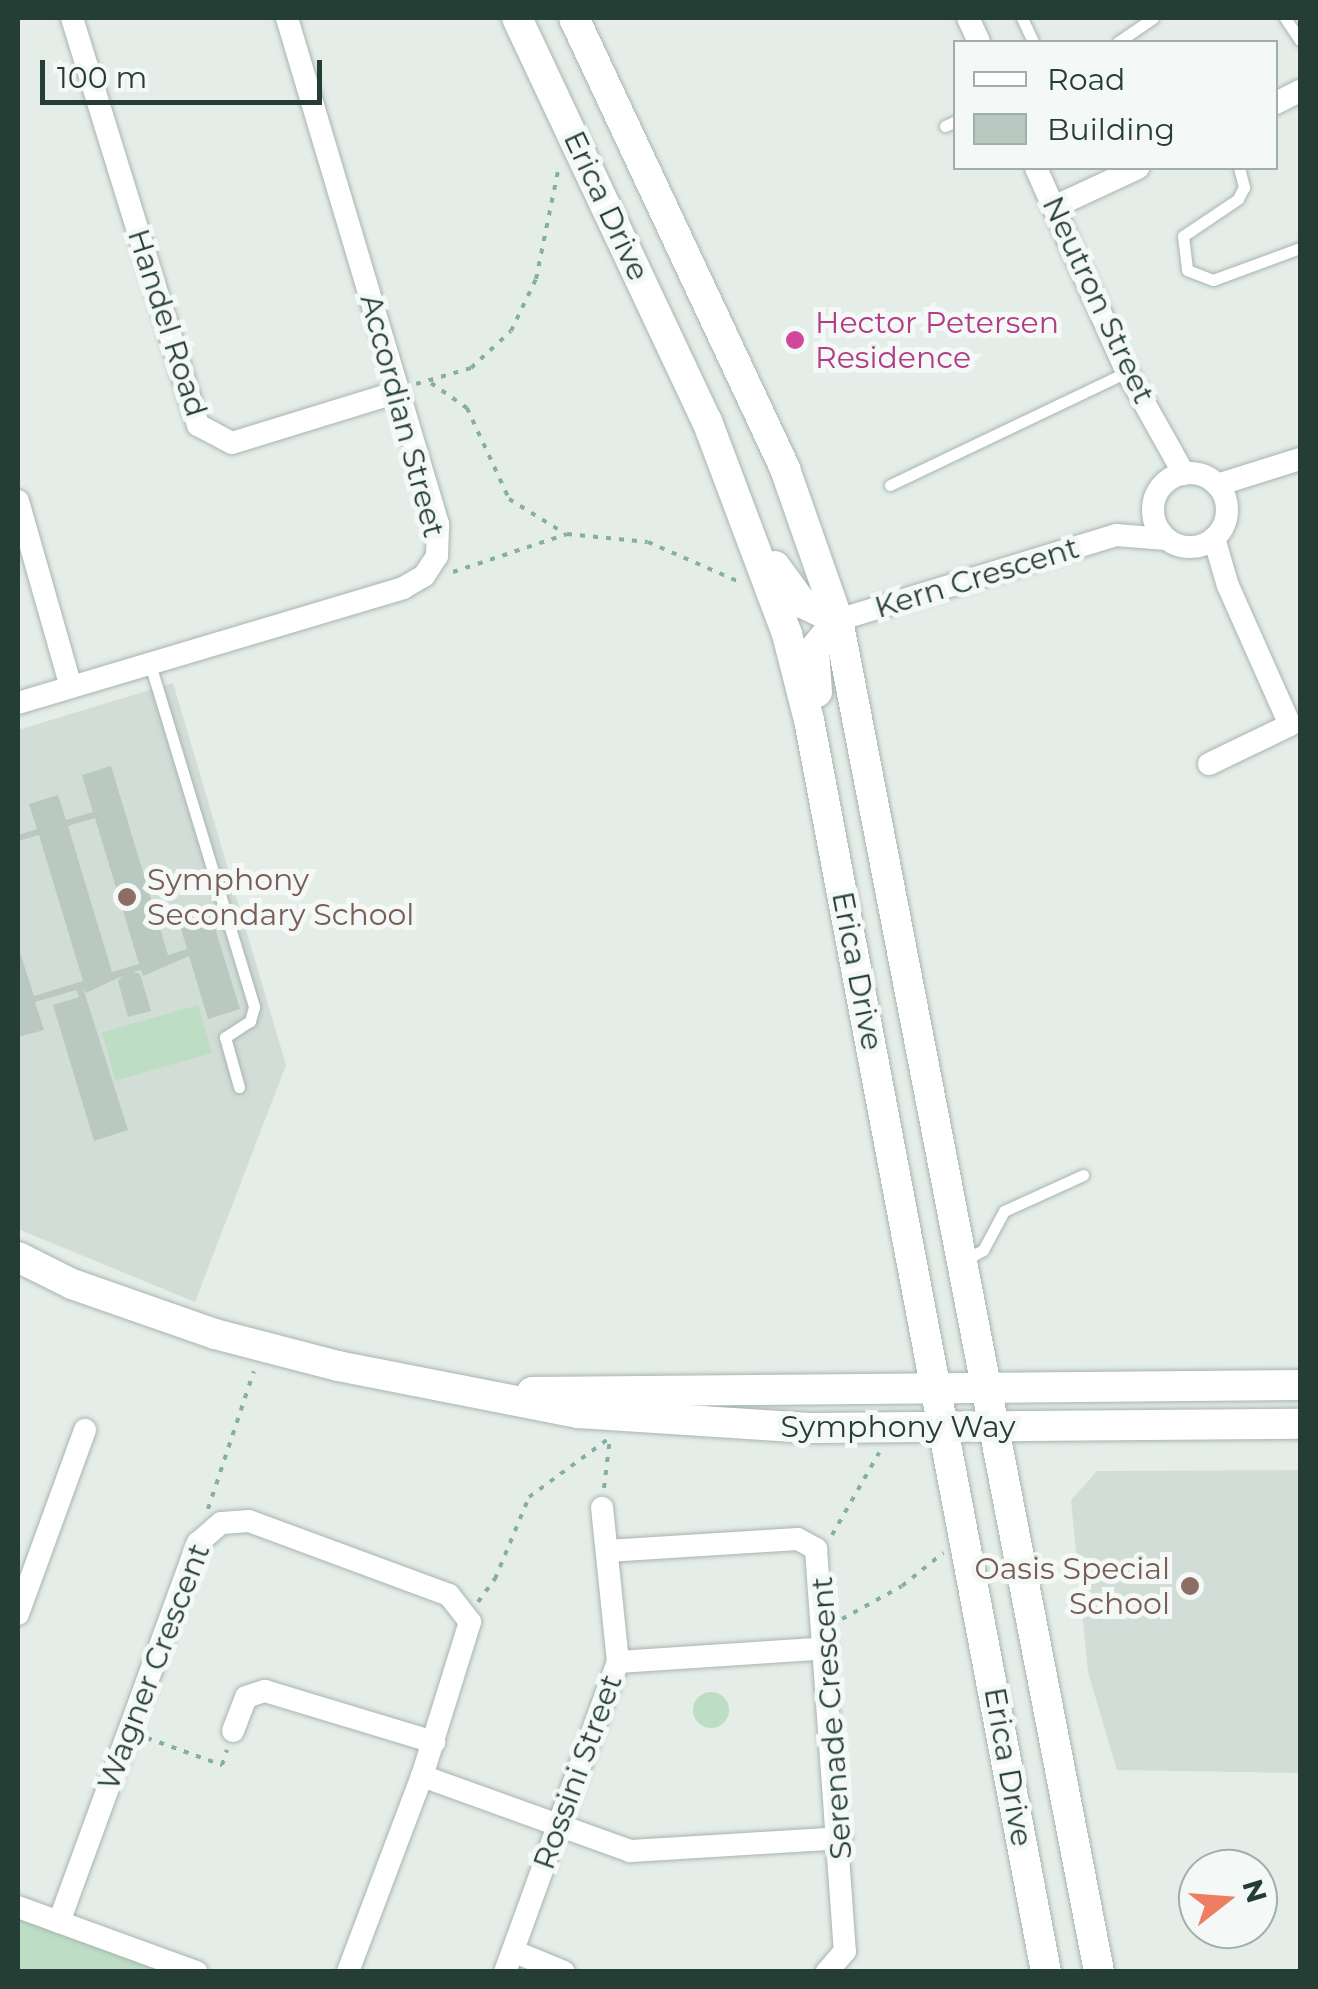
<!DOCTYPE html>
<style>
body{margin:0}
#map{position:relative;width:1318px;height:1989px;overflow:hidden;background:#e4ede8;font-family:Montserrat,sans-serif}
div>[style]{position:absolute}
[style*='--x']{left:calc(var(--x)*1px);top:calc(var(--y)*1px);width:calc(var(--w)*1px);rotate:calc(var(--a)*1deg)}
.built>*{inset:0;background:#d2ddd7}
.green>*{inset:0;background:#beddc5;transform-origin:0 0}
.round{border-radius:50%}
.building>*{inset:0;background:#b9c8c1}
.path>*{height:4px;margin-top:-2px;transform-origin:0;background:repeating-linear-gradient(90deg,#85afa0 0 5px,transparent 0 13px)}
.roads{filter:drop-shadow(0 0 2px #a7b5af) drop-shadow(0 0 2px #a7b5af)}
.lane>*{height:11px;margin:-5.5px;padding:0 5.5px;transform-origin:5.5px;border-radius:5.5px;background:#fff}
.street>*{height:22px;margin:-11px;padding:0 11px;transform-origin:11px;border-radius:11px;background:#fff}
.street>.ring{margin:-11px;padding:0;box-sizing:content-box;background:none;border:22px solid #fff;border-radius:50%}
.secondary>*{height:30px;margin:-15px;padding:0 15px;transform-origin:15px;border-radius:15px;background:#fff}
.dots>*{width:28px;height:28px;translate:-50% -50%;box-sizing:border-box;border:5px solid #f4f9f7;border-radius:50%}
span{translate:-50% -50%;white-space:nowrap;text-align:center;line-height:1.15;-webkit-text-stroke:10px #f4f9f7;paint-order:stroke}
.street-label{font-size:30px;color:#243e36}
.hotel-label{font-size:30px;color:#b23c85}
.left{translate:0 -50%;text-align:left}
.education-label{font-size:30px;color:#785e54}
.right{translate:-100% -50%;text-align:right}
.frame{position:absolute;inset:0;border:20px solid #243e36;pointer-events:none}
.legend{position:absolute;left:953px;top:40px;width:325px;height:130px;box-sizing:border-box;background:#f4f9f7;border:2px solid #a1aeaa;margin:0;padding:12px 18px;list-style:none;font-size:30px;color:#243e36}
.legend li{display:flex;align-items:center;gap:20px;height:50px}
.legend b{width:50px;border:2px solid #a1aeaa}
.north{position:absolute;left:1178px;top:1849px;width:100px;height:100px;box-sizing:border-box;background:#f4f9f7;border:2px solid #a1aeaa;border-radius:50%;rotate:73deg;font-size:28px;font-weight:700;line-height:40px;text-align:center;color:#243e36}
.north::after{content:'';display:block;margin:auto;width:35px;height:45px;background:#ed7e61;clip-path:polygon(50% 0,100% 100%,50% 72%,0 100%)}
.scale{position:absolute;left:40px;top:60px;width:282px;height:45px;box-sizing:border-box;border:5px solid #243e36;border-top:0;padding-left:12px;font-size:30px;line-height:35px;white-space:nowrap;color:#243e36;-webkit-text-stroke:8px #f4f9f7;paint-order:stroke}
</style>
<div id="map">
<div class="built">
<div style="clip-path:polygon(173px 683px,286px 1065px,195px 1302px,18px 1229px,18px 730px)"></div>
<div style="clip-path:polygon(1300px 1470px,1300px 1773px,1117px 1770px,1088px 1672px,1071px 1500px,1097px 1471px)"></div>
</div>
<div class="green">
<div style="left:198px;top:1005px;width:50px;height:100px;rotate:74deg"></div>
<div class="round" style="left:693px;top:1692px;width:36px;height:36px"></div>
<div style="clip-path:polygon(18px 1918px,163px 1971px,18px 1971px)"></div>
</div>
<div class="building">
<div style="clip-path:polygon(evenodd,111px 766px,168px 955px,187px 949px,179px 922px,210px 912px,240px 1009px,208px 1019px,189px 956px,143px 976px,141px 970px,133px 972px,140px 974px,151px 1011px,128px 1017px,118px 981px,122px 976px,86px 993px,83px 988px,128px 1130px,94px 1141px,53px 1005px,79px 997px,76px 990px,35px 1002px,44px 1030px,18px 1037px,18px 946px,34px 996px,83px 981px,39px 835px,18px 841px,18px 835px,37px 829px,29px 804px,58px 795px,66px 820px,93px 812px,82px 775px,111px 766px,95px 818px,139px 964px,112px 972px,68px 826px,95px 818px)"></div>
</div>
<div class="path">
<div style="--x:431;--y:383;--w:44;--a:34.8"></div>
<div style="--x:467;--y:408;--w:100;--a:65.2"></div>
<div style="--x:509;--y:499;--w:65;--a:31.7"></div>
<div style="--x:416;--y:384;--w:57;--a:-16.2"></div>
<div style="--x:471;--y:368;--w:54;--a:-42.8"></div>
<div style="--x:511;--y:331;--w:58;--a:-64.3"></div>
<div style="--x:536;--y:279;--w:115;--a:-78.5"></div>
<div style="--x:453;--y:572;--w:120;--a:-18.4"></div>
<div style="--x:567;--y:534;--w:81;--a:5.6"></div>
<div style="--x:648;--y:542;--w:103;--a:23.6"></div>
<div style="--x:604;--y:1488;--w:50;--a:-83.2"></div>
<div style="--x:208;--y:1509;--w:145;--a:-71.6"></div>
<div style="--x:832;--y:1535;--w:95;--a:-60.2"></div>
<div style="--x:478;--y:1602;--w:29;--a:-54"></div>
<div style="--x:495;--y:1579;--w:89;--a:-67.5"></div>
<div style="--x:529;--y:1497;--w:97;--a:-36.2"></div>
<div style="--x:842;--y:1619;--w:68;--a:-28.8"></div>
<div style="--x:902;--y:1586;--w:53;--a:-38.8"></div>
<div style="--x:147;--y:1738;--w:80;--a:19.8"></div>
<div style="--x:222;--y:1765;--w:16;--a:-72"></div>
</div>
<div class="roads">
<div class="lane">
<div style="--x:1022;--y:18;--w:26;--a:65"></div>
<div style="--x:1285;--y:18;--w:27;--a:56"></div>
<div style="--x:1118;--y:42;--w:42;--a:-34.4"></div>
<div style="--x:945;--y:126;--w:12;--a:-24"></div>
<div style="--x:1239;--y:168;--w:20;--a:75"></div>
<div style="--x:1244;--y:187;--w:13;--a:117"></div>
<div style="--x:1238;--y:199;--w:66;--a:146.1"></div>
<div style="--x:1183;--y:236;--w:34;--a:83"></div>
<div style="--x:1187;--y:270;--w:28;--a:21"></div>
<div style="--x:1213;--y:280;--w:93;--a:-20.2"></div>
<div style="--x:890;--y:485;--w:263;--a:-25.5"></div>
<div style="--x:150;--y:664;--w:358;--a:73.1"></div>
<div style="--x:254;--y:1007;--w:15;--a:106"></div>
<div style="--x:250;--y:1021;--w:30;--a:147"></div>
<div style="--x:225;--y:1037;--w:52;--a:74.4"></div>
<div style="--x:965;--y:1260;--w:21;--a:-29"></div>
<div style="--x:983;--y:1250;--w:44;--a:-61.7"></div>
<div style="--x:1004;--y:1211;--w:87;--a:-24.5"></div>
</div>
<div class="street">
<div style="--x:72;--y:18;--w:426;--a:72.8"></div>
<div style="--x:198;--y:425;--w:38;--a:28"></div>
<div style="--x:232;--y:443;--w:174;--a:-17.1"></div>
<div style="--x:968;--y:18;--w:26;--a:65"></div>
<div style="--x:1276;--y:103;--w:27;--a:-27"></div>
<div style="--x:1036;--y:168;--w:223;--a:66"></div>
<div style="--x:1127;--y:372;--w:117;--a:60.8"></div>
<div style="--x:1054;--y:207;--w:93;--a:-24.9"></div>
<div class="ring" style="left:1153px;top:473px;width:52px;height:52px"></div>
<div style="--x:1217;--y:485;--w:87;--a:-17.4"></div>
<div style="--x:18;--y:501;--w:193;--a:74.1"></div>
<div style="--x:838;--y:620;--w:291;--a:-17"></div>
<div style="--x:1116;--y:535;--w:50;--a:4.6"></div>
<div style="--x:18;--y:703;--w:402;--a:-16.6"></div>
<div style="--x:403;--y:588;--w:24;--a:-30"></div>
<div style="--x:424;--y:576;--w:24;--a:-57"></div>
<div style="--x:437;--y:556;--w:32;--a:-88"></div>
<div style="--x:438;--y:524;--w:528;--a:-106.62"></div>
<div style="--x:1209;--y:764;--w:90;--a:-25.7"></div>
<div style="--x:1290;--y:725;--w:152;--a:-114"></div>
<div style="--x:1228;--y:586;--w:50;--a:-106.3"></div>
<div style="--x:607;--y:1551;--w:191;--a:-3.6"></div>
<div style="--x:798;--y:1539;--w:21;--a:29"></div>
<div style="--x:816;--y:1549;--w:403;--a:85.9"></div>
<div style="--x:845;--y:1951;--w:28;--a:131"></div>
<div style="--x:18;--y:1614;--w:196;--a:-70"></div>
<div style="--x:618;--y:1662;--w:209;--a:-3.8"></div>
<div style="--x:233;--y:1731;--w:36;--a:-69"></div>
<div style="--x:246;--y:1697;--w:20;--a:-18"></div>
<div style="--x:265;--y:1691;--w:177;--a:16.8"></div>
<div style="--x:422;--y:1776;--w:221;--a:19.8"></div>
<div style="--x:630;--y:1851;--w:211;--a:-3.5"></div>
<div style="--x:18;--y:1907;--w:190;--a:20"></div>
<div style="--x:59;--y:1922;--w:404;--a:-69.9"></div>
<div style="--x:198;--y:1543;--w:30;--a:-41"></div>
<div style="--x:221;--y:1523;--w:28;--a:-4"></div>
<div style="--x:249;--y:1521;--w:213;--a:20.3"></div>
<div style="--x:449;--y:1595;--w:34;--a:52"></div>
<div style="--x:470;--y:1622;--w:161;--a:107.3"></div>
<div style="--x:422;--y:1776;--w:210;--a:110.7"></div>
<div style="--x:513;--y:1951;--w:55;--a:22.4"></div>
<div style="--x:505;--y:1972;--w:330;--a:-70"></div>
<div style="--x:618;--y:1662;--w:155;--a:-95.9"></div>
</div>
<div class="secondary">
<div style="--x:517;--y:18;--w:446;--a:64.8"></div>
<div style="--x:707;--y:421;--w:228;--a:69.4"></div>
<div style="--x:787;--y:634;--w:89;--a:75.7"></div>
<div style="--x:809;--y:720;--w:1274;--a:79.28"></div>
<div style="--x:574;--y:18;--w:498;--a:64.9"></div>
<div style="--x:785;--y:469;--w:160;--a:70.7"></div>
<div style="--x:838;--y:620;--w:1377;--a:79.07"></div>
<div style="--x:775;--y:566;--w:46;--a:53.9"></div>
<div style="--x:802;--y:603;--w:40;--a:25"></div>
<div style="--x:817;--y:692;--w:42;--a:-94.1"></div>
<div style="--x:814;--y:650;--w:38;--a:-51"></div>
<div style="--x:18;--y:1257;--w:60;--a:26.6"></div>
<div style="--x:72;--y:1284;--w:151;--a:19.3"></div>
<div style="--x:215;--y:1334;--w:127;--a:14.6"></div>
<div style="--x:338;--y:1366;--w:245;--a:11.1"></div>
<div style="--x:578;--y:1413;--w:232;--a:3.7"></div>
<div style="--x:810;--y:1428;--w:490;--a:-0.5"></div>
<div style="--x:532;--y:1392;--w:768;--a:-0.52"></div>
</div>
</div>
<div class="dots">
<div style="left:795px;top:340px;background:#d1479c"></div>
<div style="left:127px;top:897px;background:#8d6e63"></div>
<div style="left:1190px;top:1586px;background:#8d6e63"></div>
</div>
<div class="street-label">
<span style="left:606px;top:206px;rotate:65deg">Erica Drive</span>
<span style="left:1098px;top:300px;rotate:65deg">Neutron Street</span>
<span style="left:167px;top:323px;rotate:72deg">Handel Road</span>
<span style="left:402px;top:416px;rotate:75deg">Accordian Street</span>
<span style="left:977px;top:578px;rotate:-17deg">Kern Crescent</span>
<span style="left:857px;top:971px;rotate:79deg">Erica Drive</span>
<span style="left:898px;top:1427px">Symphony Way</span>
<span style="left:154px;top:1667px;rotate:-69deg">Wagner Crescent</span>
<span style="left:832px;top:1718px;rotate:-94deg">Serenade Crescent</span>
<span style="left:1008px;top:1767px;rotate:80deg">Erica Drive</span>
<span style="left:578px;top:1772px;rotate:-70deg">Rossini Street</span>
</div>
<div class="hotel-label">
<span class="left" style="left:815px;top:340px">Hector Petersen<br>Residence</span>
</div>
<div class="education-label">
<span class="left" style="left:147px;top:897px">Symphony<br>Secondary School</span>
<span class="right" style="left:1170px;top:1586px">Oasis Special<br>School</span>
</div>
<div class="frame"></div>
<ul class="legend">
<li><b style="height:12px;background:#fff"></b>Road</li>
<li><b style="height:28px;background:#b9c8c1"></b>Building</li>
</ul>
<div class="north">N</div>
<div class="scale">100 m</div>
</div>
